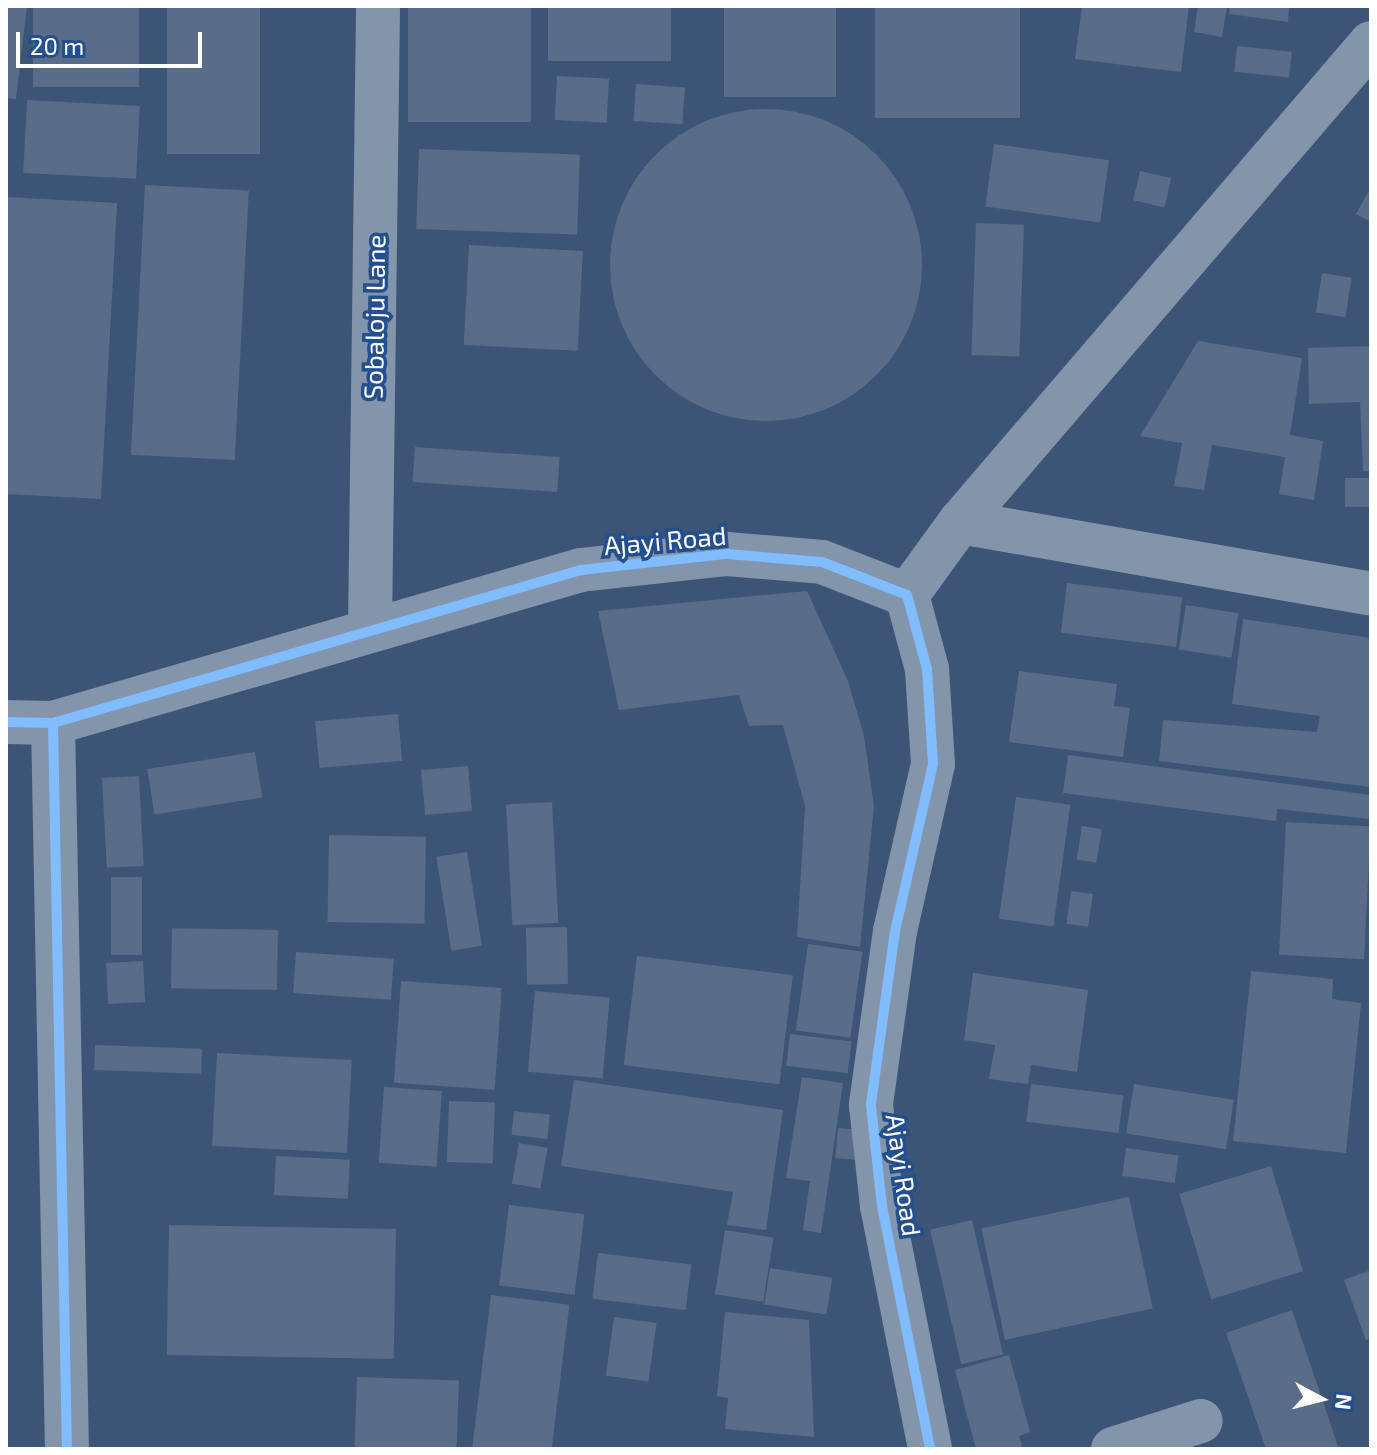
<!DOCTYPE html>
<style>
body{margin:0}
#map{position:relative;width:1377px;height:1455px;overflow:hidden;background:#3c5476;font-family:"Exo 2",sans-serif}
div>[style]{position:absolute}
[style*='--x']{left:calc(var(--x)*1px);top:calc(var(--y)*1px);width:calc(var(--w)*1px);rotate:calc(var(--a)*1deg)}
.building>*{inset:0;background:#5a6d88;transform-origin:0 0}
.round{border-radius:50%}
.minor>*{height:44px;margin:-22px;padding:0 22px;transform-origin:22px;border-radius:22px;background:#8395aa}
.cycleway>*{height:10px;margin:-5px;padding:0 5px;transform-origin:5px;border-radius:5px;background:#80bcff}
span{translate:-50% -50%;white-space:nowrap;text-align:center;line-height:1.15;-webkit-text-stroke:7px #244f8f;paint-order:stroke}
.street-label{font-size:26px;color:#fff}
.frame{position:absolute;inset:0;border:8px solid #fff;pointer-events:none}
.north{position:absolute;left:1281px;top:1359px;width:80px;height:80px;-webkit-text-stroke:6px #244f8f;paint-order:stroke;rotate:97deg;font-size:22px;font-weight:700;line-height:32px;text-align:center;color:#fff}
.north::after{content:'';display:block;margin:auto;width:28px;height:36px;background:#fff;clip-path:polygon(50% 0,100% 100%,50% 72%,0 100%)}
.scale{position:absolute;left:16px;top:32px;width:186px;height:36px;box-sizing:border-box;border:4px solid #fff;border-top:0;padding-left:10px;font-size:24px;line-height:28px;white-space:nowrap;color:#fff;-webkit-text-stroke:6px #244f8f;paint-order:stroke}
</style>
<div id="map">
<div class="building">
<div style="clip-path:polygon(6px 6px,27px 6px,16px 99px,6px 98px)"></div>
<div style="left:33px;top:6px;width:106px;height:81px"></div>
<div style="left:167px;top:6px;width:93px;height:148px"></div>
<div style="left:408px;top:6px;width:123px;height:116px"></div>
<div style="left:548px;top:6px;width:123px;height:55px"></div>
<div style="left:724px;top:6px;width:112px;height:91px"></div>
<div style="left:875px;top:6px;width:145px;height:112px"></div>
<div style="clip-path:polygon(1082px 6px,1189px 6px,1181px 72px,1075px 59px)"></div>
<div style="clip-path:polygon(1198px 6px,1227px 6px,1222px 37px,1194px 32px)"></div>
<div style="clip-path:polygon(1230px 6px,1289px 6px,1288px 22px,1229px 14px)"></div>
<div style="left:1237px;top:46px;width:55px;height:26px;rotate:6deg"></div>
<div style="left:557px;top:76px;width:52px;height:44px;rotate:3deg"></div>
<div style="left:636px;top:84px;width:49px;height:37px;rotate:4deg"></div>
<div style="left:27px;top:100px;width:113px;height:73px;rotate:3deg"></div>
<div class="round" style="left:610px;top:109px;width:312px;height:312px"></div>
<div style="left:994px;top:144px;width:116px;height:63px;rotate:8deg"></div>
<div style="left:419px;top:149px;width:161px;height:80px;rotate:2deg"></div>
<div style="left:1140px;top:171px;width:32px;height:30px;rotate:13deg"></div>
<div style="left:145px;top:185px;width:104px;height:270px;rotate:3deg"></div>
<div style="clip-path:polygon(1371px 187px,1371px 222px,1356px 214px)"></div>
<div style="clip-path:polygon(6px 197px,117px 203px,101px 499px,6px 494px)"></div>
<div style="left:976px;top:223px;width:48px;height:132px;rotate:2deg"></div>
<div style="left:469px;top:245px;width:114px;height:100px;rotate:3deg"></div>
<div style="left:1322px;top:273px;width:30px;height:40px;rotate:9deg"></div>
<div style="clip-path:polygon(1198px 341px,1302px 358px,1290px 435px,1323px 441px,1314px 500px,1279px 494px,1285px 457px,1212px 445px,1204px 490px,1174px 486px,1182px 443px,1140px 436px)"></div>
<div style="clip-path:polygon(1371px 346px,1371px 471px,1363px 471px,1360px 402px,1309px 404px,1308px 348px)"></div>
<div style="left:415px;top:447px;width:145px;height:35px;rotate:4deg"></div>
<div style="left:1371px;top:478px;width:29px;height:26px;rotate:90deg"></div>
<div style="left:1067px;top:583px;width:116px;height:50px;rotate:7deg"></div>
<div style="clip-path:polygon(807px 591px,848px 681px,864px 736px,874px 806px,860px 947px,797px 937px,805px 806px,783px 725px,749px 726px,739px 695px,619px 710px,598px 611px)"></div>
<div style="left:1186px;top:605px;width:53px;height:45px;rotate:9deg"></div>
<div style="clip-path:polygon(1243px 619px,1371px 638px,1371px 787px,1159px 761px,1163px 720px,1317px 732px,1320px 716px,1232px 704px)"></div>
<div style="clip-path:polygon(1019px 671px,1117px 684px,1114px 706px,1130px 708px,1123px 757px,1009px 742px)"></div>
<div style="left:398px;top:714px;width:47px;height:83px;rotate:85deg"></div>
<div style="left:255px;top:752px;width:46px;height:109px;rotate:81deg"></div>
<div style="clip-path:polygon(1068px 755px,1371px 795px,1371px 819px,1277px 809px,1276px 821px,1063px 793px)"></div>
<div style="left:468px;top:766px;width:45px;height:47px;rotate:85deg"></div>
<div style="left:139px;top:776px;width:90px;height:37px;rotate:87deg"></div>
<div style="left:1016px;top:797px;width:55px;height:123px;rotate:8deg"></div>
<div style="left:552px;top:802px;width:121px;height:46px;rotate:87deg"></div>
<div style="left:1286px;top:822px;width:85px;height:133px;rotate:3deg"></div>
<div style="left:1082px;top:826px;width:20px;height:34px;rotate:9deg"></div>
<div style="left:329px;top:835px;width:97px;height:87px;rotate:1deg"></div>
<div style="left:467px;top:852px;width:95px;height:31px;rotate:81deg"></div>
<div style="left:111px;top:877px;width:31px;height:78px"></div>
<div style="left:1071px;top:891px;width:22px;height:33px;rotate:8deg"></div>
<div style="left:567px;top:927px;width:57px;height:41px;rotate:89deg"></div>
<div style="left:278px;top:930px;width:60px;height:106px;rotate:91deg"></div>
<div style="left:808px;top:944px;width:55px;height:87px;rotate:8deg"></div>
<div style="left:296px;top:952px;width:98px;height:41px;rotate:4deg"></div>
<div style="left:637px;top:956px;width:157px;height:110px;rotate:7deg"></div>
<div style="left:143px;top:961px;width:41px;height:37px;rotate:87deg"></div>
<div style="clip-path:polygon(1251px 971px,1333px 979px,1332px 999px,1361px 1003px,1346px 1153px,1233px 1141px)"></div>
<div style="clip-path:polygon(973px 973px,1088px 990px,1077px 1072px,1031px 1065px,1028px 1084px,989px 1079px,995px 1045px,964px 1040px)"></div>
<div style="left:401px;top:981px;width:101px;height:102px;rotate:4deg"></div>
<div style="left:535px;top:991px;width:75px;height:81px;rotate:5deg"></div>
<div style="left:790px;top:1034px;width:62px;height:32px;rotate:7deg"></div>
<div style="left:95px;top:1045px;width:107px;height:25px;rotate:2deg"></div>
<div style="left:217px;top:1053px;width:135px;height:93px;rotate:3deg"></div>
<div style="clip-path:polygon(802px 1077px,843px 1083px,821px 1233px,803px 1230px,810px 1181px,786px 1178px)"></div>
<div style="clip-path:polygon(574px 1080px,783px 1110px,766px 1230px,727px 1225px,733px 1192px,561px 1166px)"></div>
<div style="left:1031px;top:1084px;width:93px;height:38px;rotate:7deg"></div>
<div style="left:1134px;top:1084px;width:101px;height:50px;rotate:9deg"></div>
<div style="left:384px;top:1087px;width:58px;height:76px;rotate:4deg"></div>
<div style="left:449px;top:1101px;width:46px;height:61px;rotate:2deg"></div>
<div style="left:514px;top:1111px;width:36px;height:24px;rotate:6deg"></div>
<div style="left:838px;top:1128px;width:21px;height:30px;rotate:5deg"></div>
<div style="left:519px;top:1143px;width:29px;height:41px;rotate:10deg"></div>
<div style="left:1126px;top:1148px;width:53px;height:28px;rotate:8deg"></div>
<div style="left:276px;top:1156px;width:74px;height:39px;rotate:3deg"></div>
<div style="left:1271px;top:1166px;width:110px;height:96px;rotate:73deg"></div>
<div style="left:1129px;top:1197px;width:114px;height:151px;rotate:78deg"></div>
<div style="left:509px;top:1205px;width:76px;height:81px;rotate:7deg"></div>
<div style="left:972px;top:1220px;width:138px;height:43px;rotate:77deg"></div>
<div style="left:169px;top:1225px;width:227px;height:130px;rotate:1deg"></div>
<div style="left:725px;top:1230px;width:49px;height:65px;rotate:9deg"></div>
<div style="left:598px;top:1253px;width:94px;height:46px;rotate:7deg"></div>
<div style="left:770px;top:1268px;width:63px;height:37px;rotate:9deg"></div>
<div style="clip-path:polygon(1371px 1270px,1371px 1338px,1366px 1340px,1344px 1280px)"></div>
<div style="left:491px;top:1295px;width:79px;height:154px;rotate:7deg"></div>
<div style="clip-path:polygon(1292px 1310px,1339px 1449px,1266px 1449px,1226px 1333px)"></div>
<div style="clip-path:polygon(725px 1312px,809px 1320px,814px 1437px,725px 1429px,728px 1398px,717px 1396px)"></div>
<div style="left:614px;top:1317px;width:43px;height:59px;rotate:8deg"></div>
<div style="clip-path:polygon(1009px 1355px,1030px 1432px,1019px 1436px,1023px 1449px,976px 1449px,955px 1370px)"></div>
<div style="left:357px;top:1377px;width:102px;height:72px;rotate:2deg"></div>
</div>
<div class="minor">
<div style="--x:960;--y:522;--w:417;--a:9.9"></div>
<div style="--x:907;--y:595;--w:90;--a:-54"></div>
<div style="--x:960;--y:522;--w:631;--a:-49.37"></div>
<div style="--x:370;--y:629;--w:623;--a:-89.26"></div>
<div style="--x:6;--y:722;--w:47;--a:1.2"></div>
<div style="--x:53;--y:723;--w:550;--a:-16.16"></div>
<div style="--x:581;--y:570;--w:147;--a:-6.3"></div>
<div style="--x:727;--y:554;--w:95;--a:4.8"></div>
<div style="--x:822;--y:562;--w:91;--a:21.2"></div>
<div style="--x:907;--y:595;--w:77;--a:74.9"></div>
<div style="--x:927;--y:669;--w:95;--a:86.4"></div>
<div style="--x:933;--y:764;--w:171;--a:102.8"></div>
<div style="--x:895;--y:931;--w:176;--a:97.9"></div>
<div style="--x:871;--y:1105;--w:102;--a:83.8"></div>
<div style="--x:882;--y:1206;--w:248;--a:78.8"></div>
<div style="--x:53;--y:723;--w:726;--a:88.9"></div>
<div style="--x:1113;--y:1449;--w:92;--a:-17.7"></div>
</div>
<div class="cycleway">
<div style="--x:6;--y:722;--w:47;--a:1.2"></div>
<div style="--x:53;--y:723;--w:550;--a:-16.16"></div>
<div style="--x:581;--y:570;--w:147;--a:-6.3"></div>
<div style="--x:727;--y:554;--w:95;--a:4.8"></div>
<div style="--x:822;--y:562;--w:91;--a:21.2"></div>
<div style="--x:907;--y:595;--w:77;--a:74.9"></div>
<div style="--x:927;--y:669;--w:95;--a:86.4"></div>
<div style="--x:933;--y:764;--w:171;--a:102.8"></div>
<div style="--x:895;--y:931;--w:176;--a:97.9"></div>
<div style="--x:871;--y:1105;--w:102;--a:83.8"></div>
<div style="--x:882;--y:1206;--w:248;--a:78.8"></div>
<div style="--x:53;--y:723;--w:726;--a:88.9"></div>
</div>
<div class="street-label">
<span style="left:374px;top:317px;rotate:-89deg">Sobaloju Lane</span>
<span style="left:665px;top:540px;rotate:-5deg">Ajayi Road</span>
<span style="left:904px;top:1175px;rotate:82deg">Ajayi Road</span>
</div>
<div class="frame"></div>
<div class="north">N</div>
<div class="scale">20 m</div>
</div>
